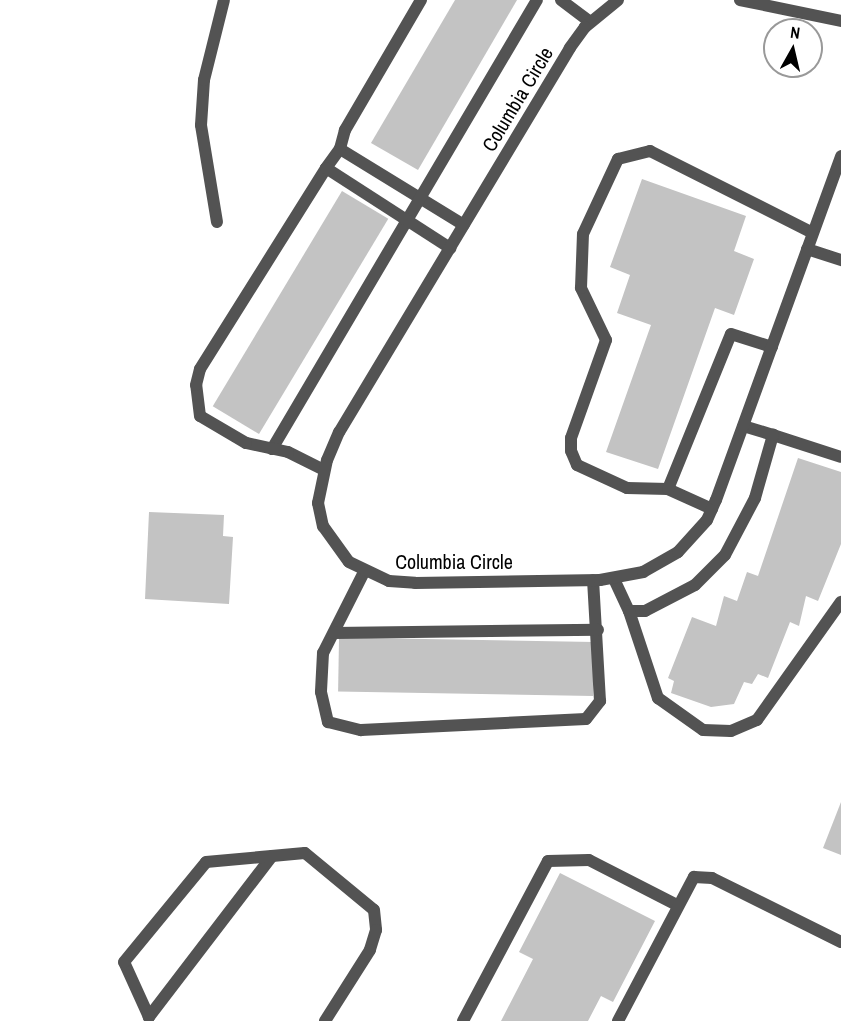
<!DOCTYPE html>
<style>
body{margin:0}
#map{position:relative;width:841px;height:1021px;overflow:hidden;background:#fff;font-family:"Archivo Narrow",sans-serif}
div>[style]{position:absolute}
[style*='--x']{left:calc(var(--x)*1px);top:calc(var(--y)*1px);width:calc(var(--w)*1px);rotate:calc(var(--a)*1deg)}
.building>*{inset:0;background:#c3c3c3;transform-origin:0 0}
.service>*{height:12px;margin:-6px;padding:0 6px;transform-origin:6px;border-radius:6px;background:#535353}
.minor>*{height:12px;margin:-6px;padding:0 6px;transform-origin:6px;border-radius:6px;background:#535353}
span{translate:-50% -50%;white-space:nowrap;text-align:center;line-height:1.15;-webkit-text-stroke:4.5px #fff;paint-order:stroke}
.street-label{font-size:20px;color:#000}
.north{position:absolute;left:763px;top:18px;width:60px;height:60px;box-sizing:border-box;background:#fff;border:2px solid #999;border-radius:50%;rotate:8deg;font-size:16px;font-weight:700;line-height:24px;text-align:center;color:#000}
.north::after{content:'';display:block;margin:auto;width:21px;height:27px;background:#000;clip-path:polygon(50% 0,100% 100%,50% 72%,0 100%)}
</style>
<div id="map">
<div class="building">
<div style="clip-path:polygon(455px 0,517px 0,418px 170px,371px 143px)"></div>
<div style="clip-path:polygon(642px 179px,746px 216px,734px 251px,754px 259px,734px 315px,715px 308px,658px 469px,606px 452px,651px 325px,617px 313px,630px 275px,610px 267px)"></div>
<div style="left:342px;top:191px;width:54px;height:251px;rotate:31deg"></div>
<div style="clip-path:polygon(798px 458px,841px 472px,841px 544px,818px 601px,806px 596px,799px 626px,790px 622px,768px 678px,758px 674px,752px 684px,744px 682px,734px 704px,711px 707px,671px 693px,674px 681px,668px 678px,692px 617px,716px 626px,724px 596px,737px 601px,747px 572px,758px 576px)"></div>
<div style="clip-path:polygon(149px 512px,224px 515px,223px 536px,233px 537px,229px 604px,145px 599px)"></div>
<div style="left:594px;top:642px;width:54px;height:255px;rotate:91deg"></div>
<div style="clip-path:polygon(841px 802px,841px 855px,823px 848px)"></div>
<div style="clip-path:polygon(560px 873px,655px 921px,613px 1002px,601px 996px,588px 1021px,501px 1021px,533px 959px,519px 952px)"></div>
</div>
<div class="service">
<div style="--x:421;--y:0;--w:151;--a:120.3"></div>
<div style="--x:345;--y:130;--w:20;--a:105"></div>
<div style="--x:340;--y:149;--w:145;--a:31.5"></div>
<div style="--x:561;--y:0;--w:36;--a:37"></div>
<div style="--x:326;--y:168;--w:24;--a:-54"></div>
<div style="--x:807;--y:249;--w:36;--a:18"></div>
<div style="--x:773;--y:435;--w:71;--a:17.9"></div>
<div style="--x:272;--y:449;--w:521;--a:-59.45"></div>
<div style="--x:324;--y:470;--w:40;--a:-153.4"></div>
<div style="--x:288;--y:452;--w:43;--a:-167.9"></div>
<div style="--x:246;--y:443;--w:53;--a:-149.6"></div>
<div style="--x:200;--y:416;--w:31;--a:-97"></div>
<div style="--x:196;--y:385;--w:16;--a:-76"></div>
<div style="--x:200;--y:369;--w:237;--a:-57.9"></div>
<div style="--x:326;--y:168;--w:148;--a:32.8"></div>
<div style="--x:668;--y:489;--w:41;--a:-178.6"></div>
<div style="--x:627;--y:488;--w:55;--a:-155.3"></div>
<div style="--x:577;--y:465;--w:15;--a:-113"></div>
<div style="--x:571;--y:451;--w:13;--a:-90"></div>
<div style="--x:571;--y:438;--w:104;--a:-70.3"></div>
<div style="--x:606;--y:340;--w:58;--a:-115.7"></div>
<div style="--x:581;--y:288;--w:54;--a:-87.9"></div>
<div style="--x:583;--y:234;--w:83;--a:-65"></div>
<div style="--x:618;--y:159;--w:33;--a:-14"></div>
<div style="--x:650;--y:151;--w:182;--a:26.7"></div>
<div style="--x:712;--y:509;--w:48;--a:-155.6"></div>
<div style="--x:668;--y:489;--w:167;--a:-67.9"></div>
<div style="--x:731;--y:334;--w:43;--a:17.6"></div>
<div style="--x:364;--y:572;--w:91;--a:116.8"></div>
<div style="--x:323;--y:653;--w:39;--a:93"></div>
<div style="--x:321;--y:692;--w:31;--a:77"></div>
<div style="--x:328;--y:722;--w:34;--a:14"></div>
<div style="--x:361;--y:730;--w:225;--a:-2.8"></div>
<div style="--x:586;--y:719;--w:23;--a:-52"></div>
<div style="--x:600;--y:701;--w:121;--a:-93.3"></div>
<div style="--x:614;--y:579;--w:35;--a:65"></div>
<div style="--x:629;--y:611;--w:16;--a:0"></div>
<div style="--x:645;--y:611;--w:56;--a:-27.5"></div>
<div style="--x:695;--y:585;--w:42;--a:-45"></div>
<div style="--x:725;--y:555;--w:64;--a:-62.2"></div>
<div style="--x:755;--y:498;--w:66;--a:-74.1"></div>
<div style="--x:773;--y:435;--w:31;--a:-163"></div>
<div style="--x:629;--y:611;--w:92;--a:71.6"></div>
<div style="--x:658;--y:698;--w:55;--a:35.4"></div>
<div style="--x:703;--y:730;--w:28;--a:2"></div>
<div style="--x:731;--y:731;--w:28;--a:-23"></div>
<div style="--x:757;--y:720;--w:145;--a:-54.6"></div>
<div style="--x:334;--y:633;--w:264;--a:-0.7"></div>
<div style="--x:272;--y:856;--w:203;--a:127.4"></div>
<div style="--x:149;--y:1017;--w:60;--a:-114.4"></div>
<div style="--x:124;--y:962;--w:129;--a:-50.6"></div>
<div style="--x:206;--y:862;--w:99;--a:-5.2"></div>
<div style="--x:305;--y:853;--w:89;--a:39.6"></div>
<div style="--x:374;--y:910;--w:20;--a:84"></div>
<div style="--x:376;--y:930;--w:21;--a:107"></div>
<div style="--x:370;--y:950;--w:84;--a:122.4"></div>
<div style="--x:463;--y:1021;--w:181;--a:-62"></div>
<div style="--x:548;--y:861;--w:41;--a:-1.4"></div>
<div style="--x:589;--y:860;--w:99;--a:27.1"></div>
<div style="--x:618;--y:1021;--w:163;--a:-62.2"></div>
<div style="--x:694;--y:877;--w:18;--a:3"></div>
<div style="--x:712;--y:878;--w:144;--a:26.4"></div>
</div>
<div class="minor">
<div style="--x:618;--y:0;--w:43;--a:140.7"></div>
<div style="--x:585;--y:27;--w:26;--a:126"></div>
<div style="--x:570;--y:48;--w:448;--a:121"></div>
<div style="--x:339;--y:432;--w:30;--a:113"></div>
<div style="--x:327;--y:460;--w:44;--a:101.8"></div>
<div style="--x:318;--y:503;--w:24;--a:78"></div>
<div style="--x:323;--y:526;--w:44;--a:54.2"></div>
<div style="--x:349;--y:562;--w:44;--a:25.4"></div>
<div style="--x:389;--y:581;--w:26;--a:4"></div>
<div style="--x:415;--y:583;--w:185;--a:-0.9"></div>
<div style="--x:600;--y:580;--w:44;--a:-10.5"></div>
<div style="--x:643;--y:572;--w:40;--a:-29.7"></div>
<div style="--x:678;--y:552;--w:43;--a:-47.8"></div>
<div style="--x:707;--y:520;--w:22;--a:-66"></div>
<div style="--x:716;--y:500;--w:366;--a:-70"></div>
<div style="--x:740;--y:0;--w:103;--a:11.7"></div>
<div style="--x:217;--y:222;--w:98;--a:-99.4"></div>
<div style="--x:201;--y:125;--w:45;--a:-86.2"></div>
<div style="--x:204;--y:80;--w:82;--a:-76"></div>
</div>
<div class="street-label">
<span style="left:517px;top:99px;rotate:-59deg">Columbia Circle</span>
<span style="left:454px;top:561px">Columbia Circle</span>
</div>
<div class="north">N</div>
</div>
